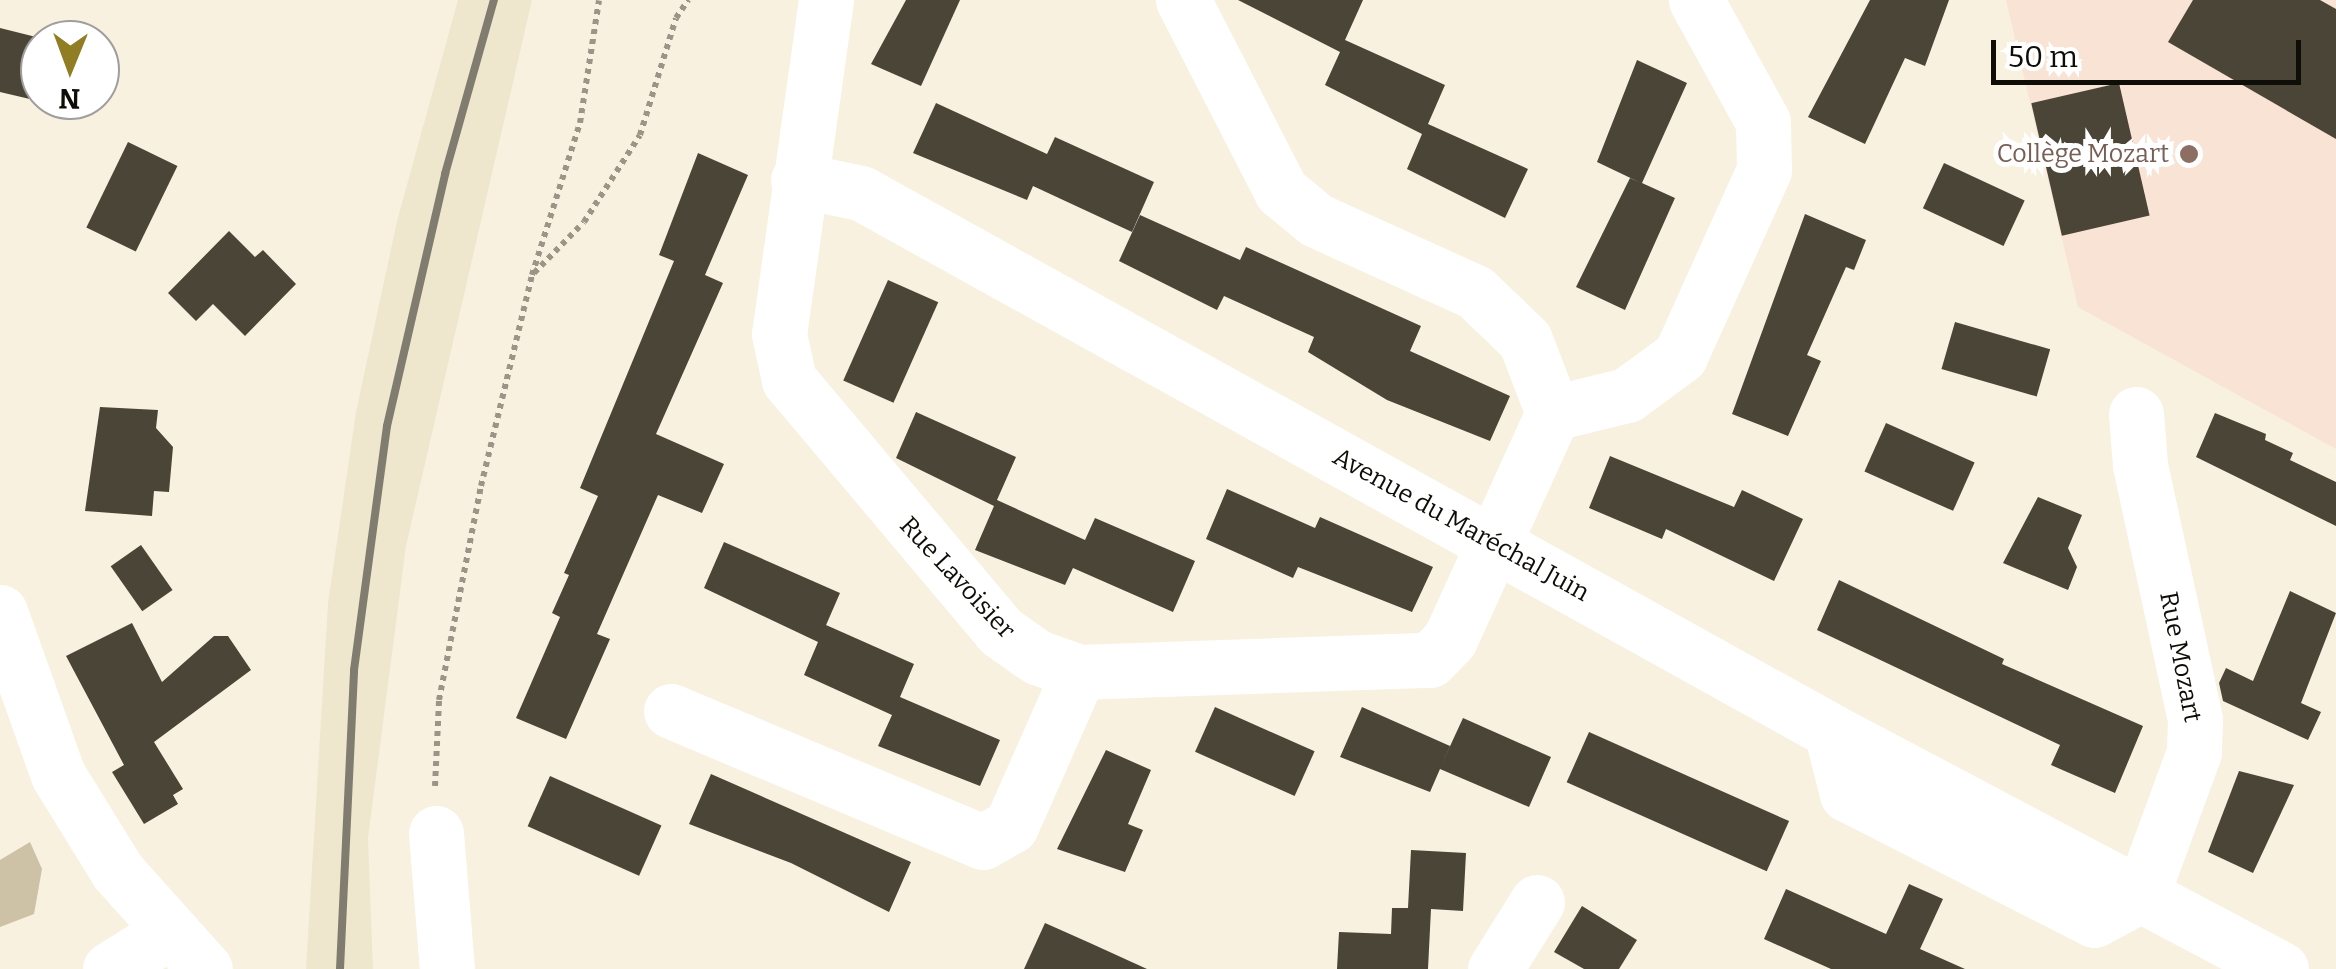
<!DOCTYPE html>
<meta charset="utf-8">
<style>
body{margin:0}
#map{position:relative;width:2336px;height:969px;overflow:hidden;background:#f8f1df;font-family:Bitter,serif}
div>[style]{position:absolute}
[style*='--x']{left:calc(var(--x)*1px);top:calc(var(--y)*1px);width:calc(var(--w)*1px);rotate:calc(var(--a)*1deg)}
.built>*{inset:0;background:#eee7cd}
.education>*{inset:0;background:#f8e3d5}
.green>*{inset:0;background:#cdc2a6}
.building>*{inset:0;background:#4a4536;transform-origin:0 0}
.path>*{height:6px;margin-top:-3px;transform-origin:0;background:repeating-linear-gradient(90deg,#9a9587 0 5px,transparent 0 10px)}
.minor>*{height:55px;margin:-27.5px;padding:0 27.5px;transform-origin:27.5px;border-radius:27.5px;background:#fff}
.rail>*{height:8px;margin:-4px;padding:0 4px;transform-origin:4px;border-radius:4px;background:#817c70}
.dots>*{width:28px;height:28px;translate:-50% -50%;box-sizing:border-box;border:5px solid #fff;border-radius:50%}
span{translate:-50% -50%;white-space:nowrap;text-align:center;line-height:1.15;-webkit-text-stroke:10px #fff;paint-order:stroke}
.education-label{font-size:25px;color:#785e54}
.right{translate:-100% -50%;text-align:right}
.street-label{font-size:25px;color:#0f0d07}
.north{position:absolute;left:20px;top:20px;width:100px;height:100px;box-sizing:border-box;background:#fff;border:2px solid #9f9e9c;border-radius:50%;rotate:181deg;font-size:28px;font-weight:700;line-height:40px;text-align:center;color:#0f0d07}
.north::after{content:'';display:block;margin:auto;width:35px;height:45px;background:#917d23;clip-path:polygon(50% 0,100% 100%,50% 72%,0 100%)}
.scale{position:absolute;left:1991px;top:40px;width:310px;height:45px;box-sizing:border-box;border:5px solid #0f0d07;border-top:0;padding-left:12px;font-size:30px;line-height:35px;white-space:nowrap;color:#0f0d07;-webkit-text-stroke:8px #fff;paint-order:stroke}
</style>
<div id="map">
<div class="built">
<div style="clip-path:polygon(458px 0,532px 0,406px 546px,368px 838px,373px 969px,306px 969px,328px 603px,356px 412px,397px 221px)"></div>
</div>
<div class="education">
<div style="clip-path:polygon(2006px 0,2336px 0,2336px 449px,2078px 307px)"></div>
</div>
<div class="green">
<div style="clip-path:polygon(30px 842px,42px 869px,34px 914px,0 927px,0 860px)"></div>
</div>
<div class="building">
<div style="clip-path:polygon(906px 0,960px 0,921px 86px,871px 64px)"></div>
<div style="clip-path:polygon(1238px 0,1363px 0,1345px 40px,1445px 85px,1428px 124px,1528px 169px,1505px 218px,1407px 169px,1422px 134px,1325px 85px,1340px 52px)"></div>
<div style="clip-path:polygon(1870px 0,1949px 0,1925px 66px,1905px 58px,1865px 144px,1808px 117px)"></div>
<div style="clip-path:polygon(2193px 0,2320px 0,2336px 9px,2336px 139px,2168px 42px)"></div>
<div style="clip-path:polygon(0 28px,40px 38px,34px 100px,0 92px)"></div>
<div style="clip-path:polygon(1637px 60px,1687px 83px,1642px 183px,1675px 198px,1625px 310px,1576px 287px,1630px 178px,1641px 183px,1597px 162px)"></div>
<div style="left:2119px;top:83px;width:136px;height:90px;rotate:77deg"></div>
<div style="clip-path:polygon(936px 103px,1047px 154px,1055px 137px,1154px 182px,1132px 232px,1033px 186px,1027px 200px,913px 153px)"></div>
<div style="left:128px;top:142px;width:55px;height:95px;rotate:26deg"></div>
<div style="clip-path:polygon(698px 153px,748px 175px,705px 275px,723px 283px,656px 434px,724px 464px,702px 513px,658px 495px,597px 634px,610px 639px,566px 739px,516px 718px,560px 617px,552px 613px,569px 575px,564px 573px,598px 496px,580px 488px,674px 261px,659px 255px)"></div>
<div style="left:1944px;top:163px;width:89px;height:50px;rotate:25deg"></div>
<div style="clip-path:polygon(1805px 214px,1866px 240px,1854px 270px,1846px 267px,1807px 355px,1821px 361px,1788px 436px,1732px 414px)"></div>
<div style="clip-path:polygon(1140px 215px,1240px 260px,1246px 247px,1421px 326px,1410px 351px,1510px 396px,1490px 441px,1387px 400px,1308px 352px,1314px 337px,1224px 296px,1217px 310px,1119px 261px)"></div>
<div style="clip-path:polygon(229px 231px,255px 257px,263px 250px,296px 284px,245px 336px,213px 304px,196px 321px,168px 293px)"></div>
<div style="left:888px;top:280px;width:55px;height:110px;rotate:24deg"></div>
<div style="left:1955px;top:322px;width:99px;height:49px;rotate:16deg"></div>
<div style="clip-path:polygon(100px 407px,158px 410px,156px 428px,173px 447px,169px 492px,154px 491px,152px 516px,85px 511px)"></div>
<div style="clip-path:polygon(916px 412px,1016px 457px,997px 500px,1085px 540px,1095px 518px,1195px 561px,1173px 612px,1073px 568px,1065px 585px,975px 550px,994px 506px,896px 458px)"></div>
<div style="clip-path:polygon(2215px 413px,2266px 434px,2265px 440px,2293px 453px,2290px 460px,2336px 482px,2336px 526px,2196px 457px)"></div>
<div style="left:1886px;top:423px;width:97px;height:53px;rotate:24deg"></div>
<div style="clip-path:polygon(1610px 456px,1734px 507px,1742px 490px,1803px 519px,1774px 581px,1666px 529px,1662px 539px,1589px 508px)"></div>
<div style="clip-path:polygon(1227px 489px,1315px 528px,1320px 517px,1433px 567px,1412px 612px,1298px 567px,1293px 578px,1206px 539px)"></div>
<div style="clip-path:polygon(2038px 497px,2082px 515px,2068px 548px,2077px 567px,2068px 590px,2003px 563px)"></div>
<div style="clip-path:polygon(724px 542px,840px 593px,820px 639px,826px 625px,914px 664px,900px 697px,1000px 740px,980px 786px,878px 746px,892px 715px,804px 675px,818px 642px,704px 588px)"></div>
<div style="left:141px;top:545px;width:55px;height:37px;rotate:55deg"></div>
<div style="clip-path:polygon(1839px 580px,2004px 659px,2002px 664px,2143px 726px,2115px 793px,2051px 765px,2060px 745px,1817px 630px)"></div>
<div style="clip-path:polygon(2290px 591px,2336px 613px,2301px 703px,2321px 712px,2308px 740px,2223px 701px,2219px 683px,2226px 668px,2253px 681px)"></div>
<div style="clip-path:polygon(132px 623px,162px 682px,214px 636px,228px 636px,251px 670px,154px 742px,183px 789px,173px 795px,178px 804px,144px 824px,112px 772px,124px 765px,66px 656px)"></div>
<div style="left:1215px;top:707px;width:109px;height:49px;rotate:24deg"></div>
<div style="clip-path:polygon(1362px 707px,1450px 746px,1440px 768px,1463px 718px,1551px 757px,1529px 807px,1440px 769px,1430px 792px,1340px 757px)"></div>
<div style="left:1589px;top:732px;width:219px;height:55px;rotate:24deg"></div>
<div style="clip-path:polygon(1106px 750px,1151px 770px,1128px 824px,1143px 830px,1125px 872px,1057px 849px)"></div>
<div style="clip-path:polygon(2239px 771px,2294px 785px,2253px 873px,2208px 852px)"></div>
<div style="clip-path:polygon(711px 774px,911px 862px,889px 912px,791px 863px,689px 824px)"></div>
<div style="left:550px;top:776px;width:122px;height:55px;rotate:24deg"></div>
<div style="clip-path:polygon(1411px 850px,1466px 853px,1463px 911px,1431px 909px,1428px 969px,1337px 969px,1339px 932px,1391px 934px,1392px 908px,1408px 908px)"></div>
<div style="clip-path:polygon(1909px 884px,1943px 899px,1920px 949px,1965px 969px,1831px 969px,1764px 939px,1786px 889px,1886px 934px)"></div>
<div style="clip-path:polygon(1582px 906px,1637px 940px,1619px 969px,1584px 969px,1554px 952px)"></div>
<div style="clip-path:polygon(1045px 923px,1090px 943px,1147px 969px,1024px 969px)"></div>
</div>
<div class="path">
<div style="--x:534;--y:273;--w:71;--a:-45.6"></div>
<div style="--x:584;--y:222;--w:103;--a:-57.2"></div>
<div style="--x:640;--y:135;--w:122;--a:-72.9"></div>
<div style="--x:676;--y:18;--w:22;--a:-56"></div>
<div style="--x:435;--y:786;--w:86;--a:-87.3"></div>
<div style="--x:439;--y:700;--w:218;--a:-78.9"></div>
<div style="--x:481;--y:486;--w:217;--a:-76.4"></div>
<div style="--x:532;--y:275;--w:159;--a:-72.5"></div>
<div style="--x:580;--y:123;--w:124;--a:-81.2"></div>
</div>
<div class="minor">
<div style="--x:826;--y:0;--w:337;--a:98"></div>
<div style="--x:779;--y:334;--w:47;--a:77.7"></div>
<div style="--x:789;--y:380;--w:328;--a:49.9"></div>
<div style="--x:1000;--y:631;--w:45;--a:35.1"></div>
<div style="--x:1037;--y:657;--w:45;--a:19.7"></div>
<div style="--x:1079;--y:672;--w:351;--a:-2"></div>
<div style="--x:1430;--y:660;--w:29;--a:-46"></div>
<div style="--x:1450;--y:639;--w:248;--a:-65.5"></div>
<div style="--x:1553;--y:413;--w:76;--a:-13.7"></div>
<div style="--x:1627;--y:395;--w:66;--a:-36.3"></div>
<div style="--x:1680;--y:356;--w:204;--a:-65.7"></div>
<div style="--x:1764;--y:170;--w:48;--a:-91.2"></div>
<div style="--x:1763;--y:122;--w:139;--a:-118.8"></div>
<div style="--x:1183;--y:0;--w:215;--a:62.8"></div>
<div style="--x:1281;--y:191;--w:45;--a:39.6"></div>
<div style="--x:1316;--y:220;--w:175;--a:24.4"></div>
<div style="--x:1475;--y:292;--w:69;--a:43.8"></div>
<div style="--x:1525;--y:340;--w:78;--a:69"></div>
<div style="--x:798;--y:180;--w:64;--a:11.7"></div>
<div style="--x:861;--y:193;--w:1109;--a:29.01"></div>
<div style="--x:1831;--y:731;--w:509;--a:27.87"></div>
<div style="--x:2136;--y:414;--w:51;--a:85.5"></div>
<div style="--x:2140;--y:465;--w:261;--a:77.8"></div>
<div style="--x:2195;--y:720;--w:32;--a:92"></div>
<div style="--x:2194;--y:752;--w:151;--a:110.1"></div>
<div style="--x:0;--y:612;--w:173;--a:70.4"></div>
<div style="--x:58;--y:775;--w:114;--a:58.3"></div>
<div style="--x:118;--y:872;--w:130;--a:48.1"></div>
<div style="--x:671;--y:711;--w:338;--a:22.8"></div>
<div style="--x:983;--y:842;--w:32;--a:-30"></div>
<div style="--x:1011;--y:826;--w:168;--a:-66.2"></div>
<div style="--x:1831;--y:731;--w:65;--a:75.7"></div>
<div style="--x:1847;--y:794;--w:277;--a:27"></div>
<div style="--x:2094;--y:920;--w:55;--a:-28.4"></div>
<div style="--x:436;--y:833;--w:136;--a:85.4"></div>
<div style="--x:110;--y:969;--w:70;--a:-32.1"></div>
<div style="--x:1495;--y:969;--w:79;--a:-57.9"></div>
</div>
<div class="rail">
<div style="--x:340;--y:969;--w:299;--a:-87.3"></div>
<div style="--x:354;--y:670;--w:246;--a:-82.3"></div>
<div style="--x:387;--y:426;--w:259;--a:-77"></div>
<div style="--x:445;--y:174;--w:181;--a:-74.3"></div>
</div>
<div class="dots">
<div style="left:2189px;top:154px;background:#8d6e63"></div>
</div>
<div class="education-label">
<span class="right" style="left:2169px;top:154px">Collège Mozart</span>
</div>
<div class="street-label">
<span style="left:1461px;top:525px;rotate:29deg">Avenue du Maréchal Juin</span>
<span style="left:957px;top:578px;rotate:47deg">Rue Lavoisier</span>
<span style="left:2180px;top:657px;rotate:79deg">Rue Mozart</span>
</div>
<div class="north">N</div>
<div class="scale">50 m</div>
</div>
